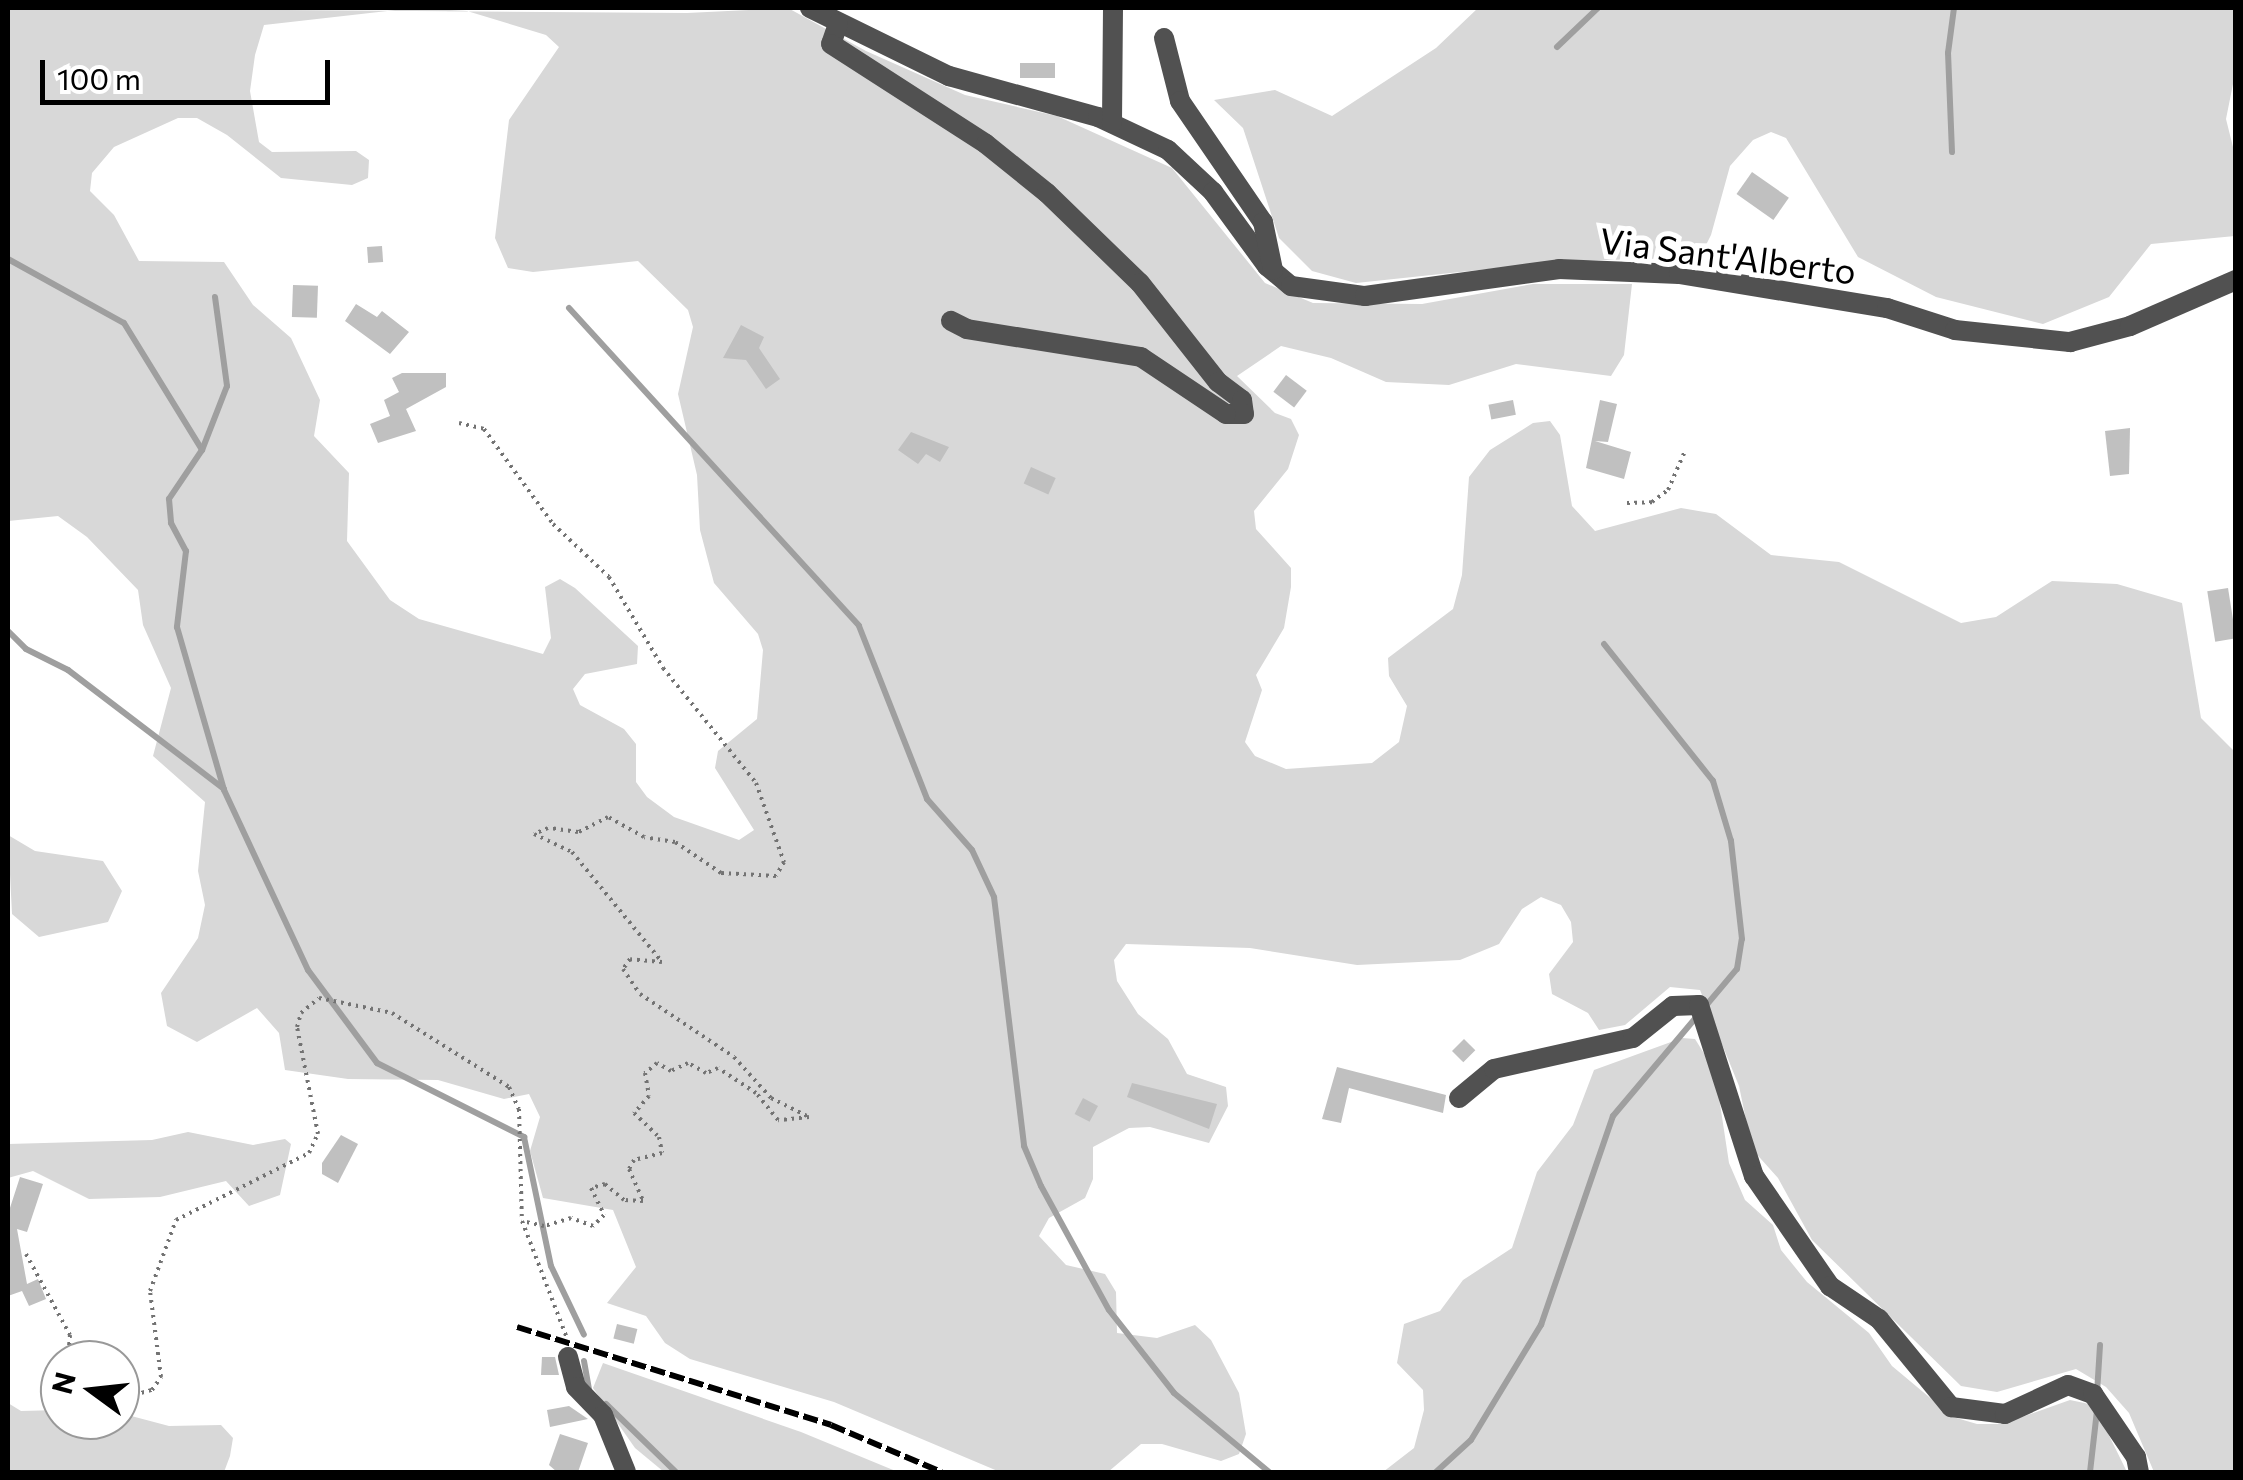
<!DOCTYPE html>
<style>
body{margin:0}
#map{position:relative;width:2243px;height:1480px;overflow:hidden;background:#fff;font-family:Commissioner,sans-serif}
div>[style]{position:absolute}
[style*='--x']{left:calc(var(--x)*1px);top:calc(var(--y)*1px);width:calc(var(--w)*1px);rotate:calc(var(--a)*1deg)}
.green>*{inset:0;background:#d8d8d8}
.stream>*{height:6px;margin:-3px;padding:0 3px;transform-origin:3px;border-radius:3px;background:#9f9f9f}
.building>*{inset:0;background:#c0c0c0;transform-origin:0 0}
.path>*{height:4px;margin-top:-2px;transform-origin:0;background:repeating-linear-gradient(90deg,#737373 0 2.5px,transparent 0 7.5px)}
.minor>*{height:20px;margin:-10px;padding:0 10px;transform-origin:10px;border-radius:10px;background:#515151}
.rail>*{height:6px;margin-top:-3px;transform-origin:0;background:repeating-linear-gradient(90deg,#000 0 15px,transparent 0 20px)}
span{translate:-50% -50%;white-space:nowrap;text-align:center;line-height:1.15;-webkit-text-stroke:10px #fff;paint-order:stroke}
.street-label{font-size:35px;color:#000}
.frame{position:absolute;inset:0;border:10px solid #000;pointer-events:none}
.north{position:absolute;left:40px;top:1340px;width:100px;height:100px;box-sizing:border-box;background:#fff;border:2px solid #999;border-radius:50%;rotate:285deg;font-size:28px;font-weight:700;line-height:40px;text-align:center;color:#000}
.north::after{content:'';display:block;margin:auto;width:35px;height:45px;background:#000;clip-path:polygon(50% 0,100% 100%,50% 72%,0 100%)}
.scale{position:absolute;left:40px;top:60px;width:290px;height:45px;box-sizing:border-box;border:5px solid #000;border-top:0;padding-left:12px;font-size:30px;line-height:35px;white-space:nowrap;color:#000;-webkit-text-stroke:8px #fff;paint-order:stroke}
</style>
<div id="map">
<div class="green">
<div style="clip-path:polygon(evenodd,8px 8px,687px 13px,788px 8px,866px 51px,965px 95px,1057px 116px,1172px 168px,1265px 283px,1313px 303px,1422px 304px,1533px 284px,1632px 284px,1624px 355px,1611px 376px,1516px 364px,1449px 385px,1386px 382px,1331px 358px,1281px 346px,1237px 376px,1275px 413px,1291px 419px,1299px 435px,1288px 469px,1254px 511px,1256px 529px,1291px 568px,1291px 587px,1284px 628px,1256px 675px,1262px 690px,1245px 742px,1255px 756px,1286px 769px,1372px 763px,1399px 742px,1407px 706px,1389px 676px,1388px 658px,1453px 609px,1462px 575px,1469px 477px,1490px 450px,1533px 423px,1550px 421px,1560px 435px,1572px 506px,1595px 531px,1681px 508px,1716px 514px,1771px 555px,1839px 562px,1961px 623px,1996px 617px,2052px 581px,2117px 584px,2182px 603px,2201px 718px,2235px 752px,2235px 1472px,2154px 1472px,2129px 1413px,2106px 1387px,2076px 1369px,1997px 1392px,1961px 1386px,1812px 1240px,1778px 1178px,1752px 1149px,1739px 1086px,1700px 990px,1670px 987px,1625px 1025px,1599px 1030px,1588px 1013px,1552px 994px,1549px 974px,1573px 942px,1571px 922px,1561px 905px,1541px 897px,1522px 909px,1499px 944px,1460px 960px,1357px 965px,1250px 948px,1126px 944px,1114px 960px,1117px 981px,1138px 1014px,1168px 1039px,1187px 1074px,1226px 1087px,1228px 1106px,1209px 1143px,1150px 1127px,1129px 1128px,1093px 1147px,1093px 1179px,1085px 1198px,1049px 1218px,1039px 1236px,1066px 1265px,1105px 1274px,1116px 1292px,1117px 1333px,1157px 1338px,1195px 1325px,1211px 1340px,1239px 1393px,1246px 1434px,1239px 1454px,1221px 1461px,1162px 1444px,1141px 1444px,1108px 1472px,1000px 1472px,834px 1402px,690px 1359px,665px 1343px,646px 1316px,607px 1303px,636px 1267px,613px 1210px,543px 1198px,530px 1151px,540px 1117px,529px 1094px,504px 1099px,438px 1080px,348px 1079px,285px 1070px,279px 1033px,257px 1008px,197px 1042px,167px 1026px,161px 993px,198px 938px,205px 905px,198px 871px,205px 802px,153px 756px,171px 688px,143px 625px,138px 590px,87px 537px,58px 516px,8px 521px,8px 8px,414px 8px,467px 11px,546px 35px,559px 47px,509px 120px,495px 238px,508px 268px,533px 272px,638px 261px,688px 310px,693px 327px,678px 394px,697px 475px,700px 530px,714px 583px,758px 634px,763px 650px,757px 719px,718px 751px,715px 768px,754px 830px,739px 840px,674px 817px,647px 797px,636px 782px,636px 744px,624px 729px,580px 705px,573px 689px,585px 674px,637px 664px,638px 646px,575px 588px,560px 579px,545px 587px,551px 638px,543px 654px,419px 619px,390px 600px,347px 541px,349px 473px,314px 436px,320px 400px,291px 338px,253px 305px,224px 262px,139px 261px,114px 215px,90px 191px,92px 173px,114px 147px,178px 118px,197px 118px,227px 135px,281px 178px,352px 185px,368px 178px,369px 160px,356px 151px,272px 152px,259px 142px,250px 91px,255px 55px,264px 25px,414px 8px)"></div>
<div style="clip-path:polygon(1478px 8px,2235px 8px,2235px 74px,2226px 119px,2235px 155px,2235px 236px,2151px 244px,2109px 297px,2043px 324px,1936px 297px,1858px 257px,1786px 138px,1771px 132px,1753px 140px,1730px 166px,1711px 235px,1703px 251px,1687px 258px,1563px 261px,1356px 283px,1312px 271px,1279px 238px,1243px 128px,1214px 100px,1275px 90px,1332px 116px,1436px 48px)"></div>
<div style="clip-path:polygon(8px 835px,35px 851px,103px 861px,122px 891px,108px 922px,39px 937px,12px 914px)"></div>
<div style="clip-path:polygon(1682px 1038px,1695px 1039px,1715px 1071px,1729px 1163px,1745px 1200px,1773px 1225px,1781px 1250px,1807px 1282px,1869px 1333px,1892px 1366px,1953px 1417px,1977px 1424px,2002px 1424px,2070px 1400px,2094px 1405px,2127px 1472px,1383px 1472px,1414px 1448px,1424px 1410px,1423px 1390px,1397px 1363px,1404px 1324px,1440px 1311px,1463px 1280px,1512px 1248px,1537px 1172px,1573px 1125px,1594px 1070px)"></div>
<div style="clip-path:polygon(188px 1132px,253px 1145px,285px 1139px,291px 1144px,280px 1195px,249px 1206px,226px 1181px,160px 1197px,89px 1199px,33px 1171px,8px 1178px,8px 1144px,152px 1140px)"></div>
<div style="clip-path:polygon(603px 1363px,801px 1432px,898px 1472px,664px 1472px,635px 1448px,593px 1388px)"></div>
<div style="clip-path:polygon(8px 1403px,21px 1411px,60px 1410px,60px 1420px,120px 1420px,120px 1413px,169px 1426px,221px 1425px,233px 1438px,230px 1456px,224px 1472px,8px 1472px)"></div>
</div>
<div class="stream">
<div style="--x:1557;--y:47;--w:57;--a:-43.6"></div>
<div style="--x:1952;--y:152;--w:99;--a:-92.3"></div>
<div style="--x:1948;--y:53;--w:45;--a:-82.4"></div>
<div style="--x:8;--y:259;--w:132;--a:28.9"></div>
<div style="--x:124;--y:323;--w:149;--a:58.4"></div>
<div style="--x:215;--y:297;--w:90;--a:82.3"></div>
<div style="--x:227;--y:386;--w:69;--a:111.3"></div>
<div style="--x:202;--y:450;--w:59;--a:124"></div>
<div style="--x:169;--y:499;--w:24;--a:85"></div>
<div style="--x:171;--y:523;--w:32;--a:62"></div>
<div style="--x:186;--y:551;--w:77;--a:96.8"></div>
<div style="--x:177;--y:627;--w:170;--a:73.9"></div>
<div style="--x:224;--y:790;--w:199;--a:65"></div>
<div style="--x:308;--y:970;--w:116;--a:53.4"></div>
<div style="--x:377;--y:1063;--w:165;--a:26.7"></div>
<div style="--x:524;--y:1137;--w:132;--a:78.2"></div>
<div style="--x:551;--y:1266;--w:76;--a:64.4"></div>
<div style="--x:569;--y:308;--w:430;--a:47.6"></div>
<div style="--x:859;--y:626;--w:186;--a:68.5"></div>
<div style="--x:927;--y:799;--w:68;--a:48.6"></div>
<div style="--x:972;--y:850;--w:52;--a:64.9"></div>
<div style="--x:994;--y:897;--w:251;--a:83.1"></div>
<div style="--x:1024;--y:1146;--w:43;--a:67"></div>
<div style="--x:1041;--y:1186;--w:141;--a:61.3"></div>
<div style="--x:1109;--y:1310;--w:105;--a:51.9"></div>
<div style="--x:1174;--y:1393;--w:124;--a:39.7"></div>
<div style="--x:8;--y:631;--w:25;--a:45"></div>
<div style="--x:26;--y:649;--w:47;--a:26.6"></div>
<div style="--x:68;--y:670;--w:196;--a:37.3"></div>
<div style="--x:584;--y:1361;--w:28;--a:80"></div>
<div style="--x:2097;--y:1393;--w:48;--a:-86.4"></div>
<div style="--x:606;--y:1404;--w:98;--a:44.2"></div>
<div style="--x:1436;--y:1472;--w:47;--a:-42.4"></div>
<div style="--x:1471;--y:1440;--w:135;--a:-58.7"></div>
<div style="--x:1541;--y:1325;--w:221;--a:-71"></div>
<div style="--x:1613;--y:1116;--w:192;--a:-49.9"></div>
<div style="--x:1737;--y:969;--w:30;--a:-81"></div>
<div style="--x:1742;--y:939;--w:99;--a:-96.4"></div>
<div style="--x:1731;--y:841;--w:63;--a:-106.7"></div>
<div style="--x:1713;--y:781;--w:175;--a:-128.5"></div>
<div style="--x:2090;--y:1472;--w:61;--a:-83.5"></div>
</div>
<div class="building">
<div style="left:1020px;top:63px;width:35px;height:15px"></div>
<div style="left:1752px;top:172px;width:45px;height:27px;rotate:35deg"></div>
<div style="left:382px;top:246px;width:16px;height:15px;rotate:86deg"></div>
<div style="left:293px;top:285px;width:25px;height:32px;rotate:2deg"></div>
<div style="clip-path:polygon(356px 304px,377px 317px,382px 311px,409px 332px,390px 354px,345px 321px)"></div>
<div style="clip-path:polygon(741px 325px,764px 337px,759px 348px,780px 379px,766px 389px,746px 360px,723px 358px)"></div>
<div style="clip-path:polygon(402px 373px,446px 373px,446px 387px,406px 409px,416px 431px,378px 443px,370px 424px,390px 416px,384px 400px,399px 392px,392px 378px)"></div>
<div style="left:1286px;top:375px;width:26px;height:21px;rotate:37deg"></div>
<div style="left:1513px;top:400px;width:15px;height:25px;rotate:79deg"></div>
<div style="clip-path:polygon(1600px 400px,1617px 404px,1608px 442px,1595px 441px,1631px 452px,1624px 479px,1586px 468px)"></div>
<div style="clip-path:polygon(2130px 428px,2129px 474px,2110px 476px,2105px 431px)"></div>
<div style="clip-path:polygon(911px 432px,949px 447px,940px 462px,926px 454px,918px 464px,898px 450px)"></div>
<div style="left:1031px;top:467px;width:27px;height:18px;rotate:24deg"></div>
<div style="left:2228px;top:588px;width:51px;height:21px;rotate:81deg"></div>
<div style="left:1464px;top:1039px;width:16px;height:17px;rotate:45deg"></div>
<div style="clip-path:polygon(1337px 1067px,1446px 1095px,1443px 1113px,1349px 1088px,1341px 1123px,1322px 1119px)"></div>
<div style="clip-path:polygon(1132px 1083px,1217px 1104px,1209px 1129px,1127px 1097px)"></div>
<div style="left:1083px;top:1098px;width:17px;height:18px;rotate:28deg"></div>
<div style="clip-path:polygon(341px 1135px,358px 1144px,338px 1183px,322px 1174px,322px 1163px)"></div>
<div style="clip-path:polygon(20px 1177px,43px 1184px,27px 1232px,17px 1229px,27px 1284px,38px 1279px,46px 1299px,29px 1306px,22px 1291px,8px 1296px,8px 1214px)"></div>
<div style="left:617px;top:1324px;width:21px;height:15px;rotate:14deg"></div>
<div style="clip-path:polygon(542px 1357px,555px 1357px,559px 1375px,541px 1375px)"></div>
<div style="clip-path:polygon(569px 1406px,588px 1419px,550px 1427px,547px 1410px)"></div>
<div style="clip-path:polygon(560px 1434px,588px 1443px,578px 1472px,557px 1472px,549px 1465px)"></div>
</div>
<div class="path">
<div style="--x:459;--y:423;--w:26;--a:13"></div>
<div style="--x:484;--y:429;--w:117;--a:54"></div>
<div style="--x:553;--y:524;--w:77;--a:43.4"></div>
<div style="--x:609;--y:577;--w:106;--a:59.3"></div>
<div style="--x:663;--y:668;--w:148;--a:51"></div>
<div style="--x:756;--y:783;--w:84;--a:70.5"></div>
<div style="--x:784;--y:862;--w:16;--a:120"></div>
<div style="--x:776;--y:876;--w:55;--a:-176.9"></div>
<div style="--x:721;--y:873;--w:55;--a:-146"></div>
<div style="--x:675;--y:842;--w:31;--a:-171"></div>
<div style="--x:644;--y:837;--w:41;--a:-150.9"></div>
<div style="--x:608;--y:817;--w:34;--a:153"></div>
<div style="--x:578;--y:832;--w:30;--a:-172"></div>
<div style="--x:548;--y:828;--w:15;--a:157"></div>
<div style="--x:534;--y:834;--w:42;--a:25.3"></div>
<div style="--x:572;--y:852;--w:142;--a:50.7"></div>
<div style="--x:662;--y:962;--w:32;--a:-175"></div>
<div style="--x:630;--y:959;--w:12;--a:125"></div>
<div style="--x:623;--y:969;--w:30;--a:56"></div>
<div style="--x:640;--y:994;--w:113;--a:33.8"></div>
<div style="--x:734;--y:1057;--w:55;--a:47.9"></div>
<div style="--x:771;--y:1098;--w:42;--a:26.6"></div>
<div style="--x:809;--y:1117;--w:31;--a:174"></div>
<div style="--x:778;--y:1120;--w:35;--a:-129"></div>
<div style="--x:756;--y:1093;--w:45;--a:-146.7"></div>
<div style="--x:718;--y:1068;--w:13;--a:157"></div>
<div style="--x:706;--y:1073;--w:21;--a:-151"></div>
<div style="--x:688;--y:1063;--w:19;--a:155"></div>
<div style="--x:671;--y:1071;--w:16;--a:-150"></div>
<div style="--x:657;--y:1063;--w:16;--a:140"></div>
<div style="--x:645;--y:1073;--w:23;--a:80"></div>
<div style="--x:649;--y:1096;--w:23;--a:131"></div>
<div style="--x:634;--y:1113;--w:35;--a:44"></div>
<div style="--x:659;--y:1137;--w:16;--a:79"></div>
<div style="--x:662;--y:1153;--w:29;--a:166"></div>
<div style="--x:634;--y:1160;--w:10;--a:119"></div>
<div style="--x:629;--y:1169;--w:35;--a:66"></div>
<div style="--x:643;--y:1201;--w:19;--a:-177"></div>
<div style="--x:624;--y:1200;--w:25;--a:-140"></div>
<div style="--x:605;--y:1184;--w:15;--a:164"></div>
<div style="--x:591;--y:1188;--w:30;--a:64"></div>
<div style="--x:604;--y:1215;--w:16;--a:135"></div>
<div style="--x:593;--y:1226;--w:23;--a:-160"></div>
<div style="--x:571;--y:1218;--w:28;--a:163"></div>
<div style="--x:544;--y:1226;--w:23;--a:-167"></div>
<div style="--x:1627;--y:503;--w:25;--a:-2"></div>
<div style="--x:1652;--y:502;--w:20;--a:-37"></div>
<div style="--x:1668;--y:490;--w:43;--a:-66.4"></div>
<div style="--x:26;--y:1254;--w:92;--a:61.5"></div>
<div style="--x:70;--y:1335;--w:25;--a:95"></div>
<div style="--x:120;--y:1399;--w:33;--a:-16"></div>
<div style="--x:152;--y:1390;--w:16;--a:-55"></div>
<div style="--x:161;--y:1377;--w:87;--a:-97.3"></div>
<div style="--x:150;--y:1291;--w:76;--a:-69.9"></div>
<div style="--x:176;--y:1220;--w:149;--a:-26.7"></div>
<div style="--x:309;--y:1153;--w:21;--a:-65"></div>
<div style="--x:318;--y:1134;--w:109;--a:-101.1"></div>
<div style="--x:297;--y:1027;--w:15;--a:-74"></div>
<div style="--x:301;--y:1013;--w:23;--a:-40"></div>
<div style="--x:319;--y:998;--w:75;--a:11.6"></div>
<div style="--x:392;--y:1013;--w:138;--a:32.3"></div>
<div style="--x:509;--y:1087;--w:24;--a:66"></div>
<div style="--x:519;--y:1109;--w:112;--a:88.5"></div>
<div style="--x:522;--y:1221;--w:125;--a:69"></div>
</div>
<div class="minor">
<div style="--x:810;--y:8;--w:155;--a:26.1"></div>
<div style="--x:949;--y:76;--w:155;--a:15.4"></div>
<div style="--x:1098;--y:117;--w:77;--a:25.2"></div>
<div style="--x:1168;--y:150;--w:62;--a:43"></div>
<div style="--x:1213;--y:192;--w:92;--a:53.9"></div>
<div style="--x:1267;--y:266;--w:31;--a:40"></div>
<div style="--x:1291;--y:286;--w:75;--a:7.7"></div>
<div style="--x:1365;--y:296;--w:196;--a:-7.9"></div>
<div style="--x:1559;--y:269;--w:120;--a:2.4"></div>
<div style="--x:1679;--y:274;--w:211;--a:9.3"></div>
<div style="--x:1887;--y:308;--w:71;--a:17.9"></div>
<div style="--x:1955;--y:330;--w:116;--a:6"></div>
<div style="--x:2070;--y:342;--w:62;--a:-14.9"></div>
<div style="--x:2130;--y:326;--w:116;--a:-23.5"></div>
<div style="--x:838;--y:24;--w:21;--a:109"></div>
<div style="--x:831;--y:44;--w:184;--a:32.8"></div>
<div style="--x:986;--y:144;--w:78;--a:38.8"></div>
<div style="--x:1047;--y:193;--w:129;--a:44.1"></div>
<div style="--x:1140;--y:283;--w:126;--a:51.8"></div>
<div style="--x:1218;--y:382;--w:30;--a:37"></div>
<div style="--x:1242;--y:400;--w:14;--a:82"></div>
<div style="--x:1244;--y:414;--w:18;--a:180"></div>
<div style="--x:1226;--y:414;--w:102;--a:-146.2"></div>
<div style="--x:1141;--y:357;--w:176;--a:-170.9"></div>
<div style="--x:967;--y:329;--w:18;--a:-153"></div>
<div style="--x:1164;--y:38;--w:65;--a:75.7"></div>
<div style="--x:1180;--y:101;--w:147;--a:55.6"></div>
<div style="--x:1263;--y:222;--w:49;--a:78.2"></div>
<div style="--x:1112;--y:123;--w:115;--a:-89.5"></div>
<div style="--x:1459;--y:1098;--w:45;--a:-39.6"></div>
<div style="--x:1494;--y:1069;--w:142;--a:-12.6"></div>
<div style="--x:1633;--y:1038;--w:51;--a:-38.7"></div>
<div style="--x:1673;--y:1006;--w:26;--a:-2"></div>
<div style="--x:1699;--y:1005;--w:180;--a:72.2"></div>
<div style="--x:1754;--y:1176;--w:134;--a:55.4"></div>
<div style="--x:1830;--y:1286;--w:59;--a:34"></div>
<div style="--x:1879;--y:1319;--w:114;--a:50.7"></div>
<div style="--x:1951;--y:1407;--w:54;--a:7.4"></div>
<div style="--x:2005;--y:1414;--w:69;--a:-24.7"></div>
<div style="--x:2068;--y:1385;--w:27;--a:20"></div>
<div style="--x:2093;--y:1394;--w:76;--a:55.7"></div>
<div style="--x:2136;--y:1457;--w:15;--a:79"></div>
<div style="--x:568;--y:1357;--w:31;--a:75"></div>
<div style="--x:576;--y:1387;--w:39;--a:46"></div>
<div style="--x:603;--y:1415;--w:61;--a:68"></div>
</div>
<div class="rail">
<div style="--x:517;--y:1327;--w:329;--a:17.3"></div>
<div style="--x:831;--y:1425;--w:120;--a:23.1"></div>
</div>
<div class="street-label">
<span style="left:1728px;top:255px;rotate:7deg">Via Sant'Alberto</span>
</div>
<div class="frame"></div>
<div class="north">N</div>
<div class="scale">100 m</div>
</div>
